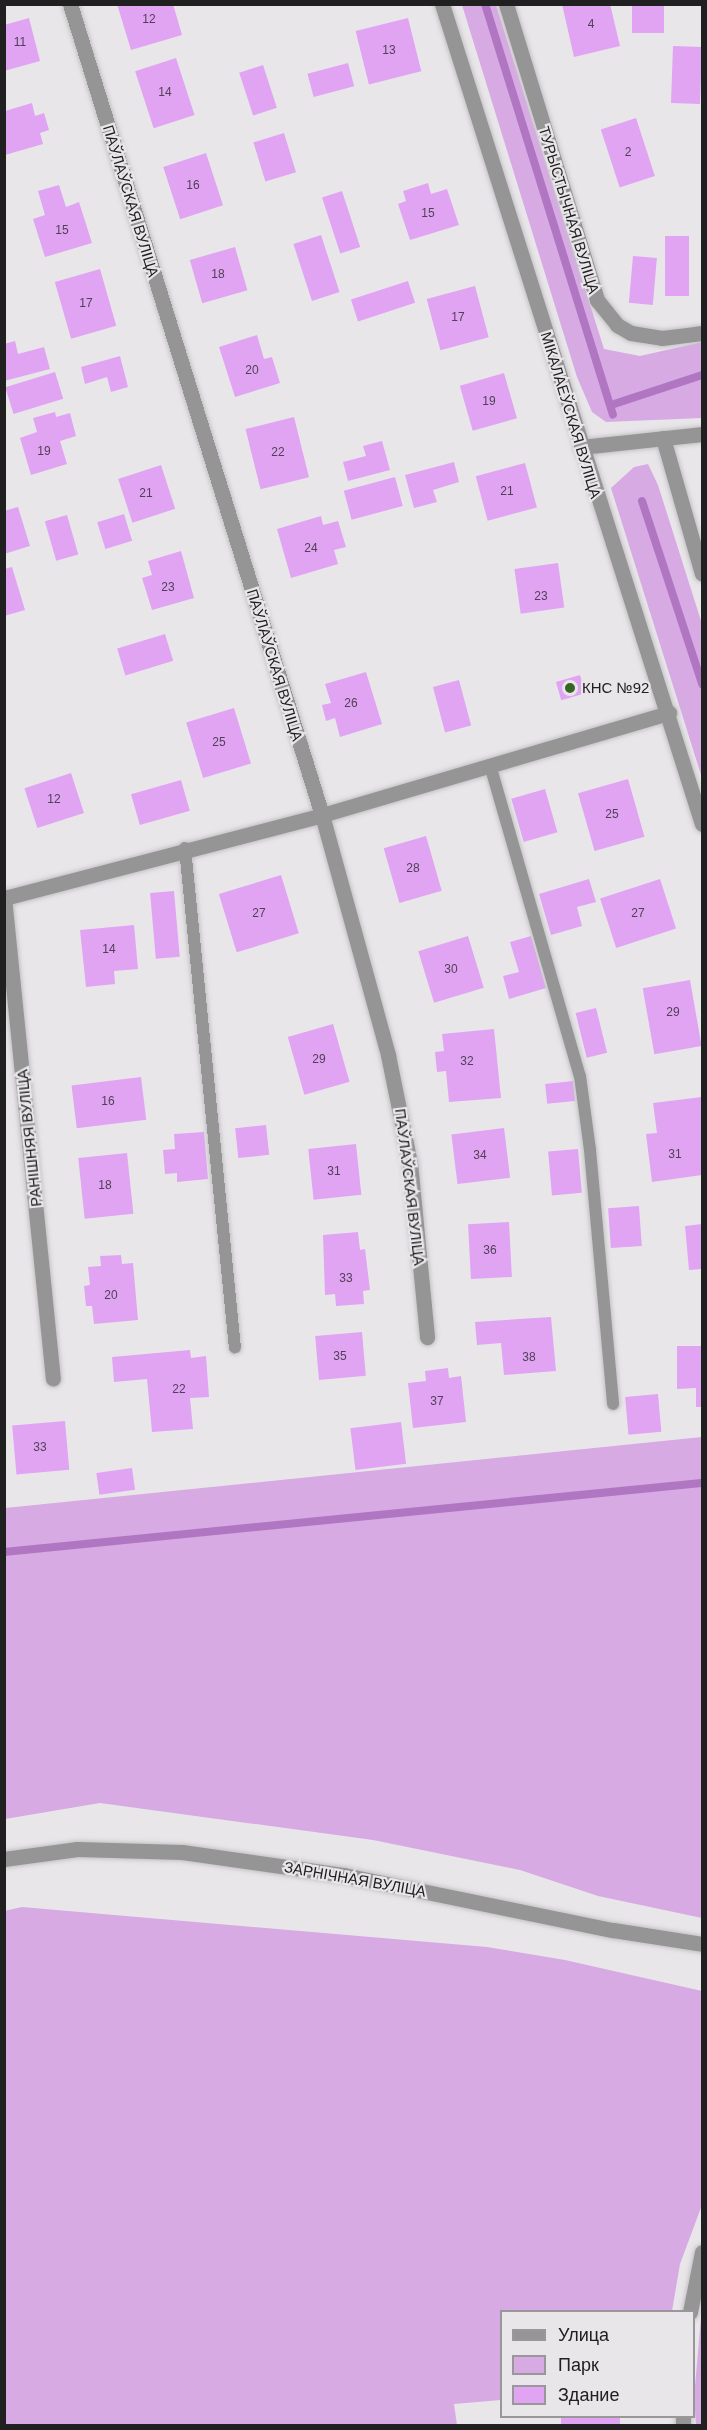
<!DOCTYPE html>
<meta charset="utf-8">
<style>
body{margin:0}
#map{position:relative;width:707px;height:2430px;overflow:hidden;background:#e9e6ea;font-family:Helvetica,sans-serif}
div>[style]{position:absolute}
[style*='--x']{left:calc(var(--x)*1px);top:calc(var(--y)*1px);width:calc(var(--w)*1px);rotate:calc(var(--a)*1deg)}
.green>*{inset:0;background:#d7aae4}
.stream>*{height:8px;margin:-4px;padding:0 4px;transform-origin:4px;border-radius:4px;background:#b076c2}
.building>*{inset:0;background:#e0a4f3;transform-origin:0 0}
.roads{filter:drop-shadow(0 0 2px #c5c2c6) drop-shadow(0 0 2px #c5c2c6)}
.service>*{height:12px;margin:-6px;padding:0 6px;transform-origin:6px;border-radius:6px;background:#969596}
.minor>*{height:15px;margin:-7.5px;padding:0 7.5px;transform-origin:7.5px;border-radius:7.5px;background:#969596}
.dots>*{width:16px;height:16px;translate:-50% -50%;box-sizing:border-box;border:3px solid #e9e6ea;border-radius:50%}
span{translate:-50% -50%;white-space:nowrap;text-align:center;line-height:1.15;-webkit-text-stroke:4.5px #e9e6ea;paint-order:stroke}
.number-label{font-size:12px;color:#514156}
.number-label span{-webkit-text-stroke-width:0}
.street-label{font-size:15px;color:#212021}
.poi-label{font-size:15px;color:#212021}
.left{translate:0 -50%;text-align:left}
.frame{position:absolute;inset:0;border:6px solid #212021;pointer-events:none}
.legend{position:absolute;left:500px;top:2310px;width:195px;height:108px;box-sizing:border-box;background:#e9e6ea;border:2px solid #99979a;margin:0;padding:8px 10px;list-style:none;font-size:18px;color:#212021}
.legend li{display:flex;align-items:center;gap:12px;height:30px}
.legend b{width:30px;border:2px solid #99979a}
</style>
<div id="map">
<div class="green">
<div style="clip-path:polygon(462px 5px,496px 5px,604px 349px,640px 356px,702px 342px,702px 418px,606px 422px,592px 412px,577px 377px)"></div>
<div style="clip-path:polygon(648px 464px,658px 485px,702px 624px,702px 778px,611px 488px,634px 467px)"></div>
<div style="clip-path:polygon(702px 1437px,702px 1918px,598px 1896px,520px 1870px,373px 1840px,100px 1803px,5px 1819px,5px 1508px)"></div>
<div style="clip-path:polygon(22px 1907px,487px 1947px,565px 1960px,702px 1991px,702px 2205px,680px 2264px,672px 2311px,502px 2312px,501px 2400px,454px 2404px,457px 2425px,5px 2425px,4px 1911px)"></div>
<div style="clip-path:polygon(702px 2306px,702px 2425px,696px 2425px,694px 2398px)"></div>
</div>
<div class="stream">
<div style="--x:485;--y:4;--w:430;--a:72.7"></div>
<div style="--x:611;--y:405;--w:96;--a:-18.2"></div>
<div style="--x:642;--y:501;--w:193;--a:71.8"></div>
<div style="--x:4;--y:1552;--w:701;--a:-5.65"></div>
</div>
<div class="building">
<div style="clip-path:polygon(117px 4px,173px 4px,182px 35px,131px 50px)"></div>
<div style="clip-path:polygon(562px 4px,610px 4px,620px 46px,574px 57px)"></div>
<div style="left:632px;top:4px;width:32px;height:29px"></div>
<div style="clip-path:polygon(29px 18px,40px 61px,4px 71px,4px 25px)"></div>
<div style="left:408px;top:18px;width:55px;height:54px;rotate:76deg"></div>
<div style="left:673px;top:46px;width:29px;height:57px;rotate:2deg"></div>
<div style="left:176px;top:58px;width:60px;height:43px;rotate:72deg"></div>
<div style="left:348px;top:63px;width:24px;height:42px;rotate:75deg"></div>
<div style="left:263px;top:65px;width:45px;height:25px;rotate:72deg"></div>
<div style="clip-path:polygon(32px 103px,35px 116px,44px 113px,49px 130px,40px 133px,43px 144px,5px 155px,5px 111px)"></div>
<div style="left:636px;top:118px;width:61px;height:37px;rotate:72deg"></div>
<div style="left:284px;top:133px;width:41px;height:32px;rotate:73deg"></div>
<div style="left:206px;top:153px;width:55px;height:45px;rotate:72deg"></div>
<div style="clip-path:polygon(428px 183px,431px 194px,447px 189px,459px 225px,410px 240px,398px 204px,406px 201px,403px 191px)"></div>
<div style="clip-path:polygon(59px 185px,66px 207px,79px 202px,92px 243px,45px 257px,33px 219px,45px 215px,38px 191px)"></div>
<div style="left:342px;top:191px;width:59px;height:21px;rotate:72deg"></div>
<div style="left:321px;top:235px;width:60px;height:29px;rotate:72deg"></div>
<div style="left:689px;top:236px;width:60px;height:24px;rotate:90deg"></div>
<div style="left:235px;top:247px;width:45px;height:47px;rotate:74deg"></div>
<div style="left:633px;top:256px;width:24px;height:47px;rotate:5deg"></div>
<div style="left:100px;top:269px;width:59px;height:47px;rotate:74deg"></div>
<div style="left:408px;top:281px;width:23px;height:60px;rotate:72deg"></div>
<div style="left:475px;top:286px;width:53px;height:50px;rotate:75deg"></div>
<div style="clip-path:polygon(257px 335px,264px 359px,272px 357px,280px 383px,235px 397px,219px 347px)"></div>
<div style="clip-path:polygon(15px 341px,18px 354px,44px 347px,50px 369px,4px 381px,4px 344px)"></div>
<div style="clip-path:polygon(120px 356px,128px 387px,111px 392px,107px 377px,85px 384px,81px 367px)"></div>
<div style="left:55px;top:372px;width:28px;height:52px;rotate:73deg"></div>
<div style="left:504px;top:373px;width:47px;height:46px;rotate:74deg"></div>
<div style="clip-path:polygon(55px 412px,56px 417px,70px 413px,76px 436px,60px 441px,67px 464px,31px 475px,20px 438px,37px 432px,33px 418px)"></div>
<div style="left:294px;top:417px;width:62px;height:50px;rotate:76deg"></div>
<div style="clip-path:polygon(382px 441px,390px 470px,348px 481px,343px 462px,366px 456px,363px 446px)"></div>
<div style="clip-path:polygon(454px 462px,459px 482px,433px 490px,437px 502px,414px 508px,405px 475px)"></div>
<div style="left:525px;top:463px;width:46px;height:51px;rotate:75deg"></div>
<div style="left:161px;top:465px;width:46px;height:45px;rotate:72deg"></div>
<div style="left:395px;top:477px;width:30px;height:53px;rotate:75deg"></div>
<div style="clip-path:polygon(18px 507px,30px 546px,4px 554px,4px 511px)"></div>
<div style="left:124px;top:514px;width:28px;height:28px;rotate:73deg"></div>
<div style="left:67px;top:515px;width:41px;height:23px;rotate:74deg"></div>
<div style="clip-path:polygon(321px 516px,323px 525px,338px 521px,346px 547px,334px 550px,338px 564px,291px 578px,277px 529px)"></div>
<div style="clip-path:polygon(181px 551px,194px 598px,152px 610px,142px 578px,152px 575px,148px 561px)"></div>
<div style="left:558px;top:563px;width:45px;height:44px;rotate:82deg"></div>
<div style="clip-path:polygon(12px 567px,25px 610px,4px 616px,4px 569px)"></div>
<div style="left:165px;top:634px;width:28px;height:50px;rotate:73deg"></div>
<div style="clip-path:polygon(366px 672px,382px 724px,340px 737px,335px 718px,326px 721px,322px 705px,331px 703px,325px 684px)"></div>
<div style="left:580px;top:675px;width:19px;height:25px;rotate:74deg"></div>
<div style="left:459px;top:680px;width:47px;height:27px;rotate:75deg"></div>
<div style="left:234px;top:708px;width:58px;height:50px;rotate:73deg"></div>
<div style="left:71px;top:773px;width:42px;height:49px;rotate:72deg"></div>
<div style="left:628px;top:779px;width:60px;height:52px;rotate:74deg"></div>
<div style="left:181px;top:780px;width:32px;height:52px;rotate:74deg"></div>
<div style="left:545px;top:789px;width:45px;height:35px;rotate:74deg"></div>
<div style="left:426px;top:836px;width:57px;height:44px;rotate:74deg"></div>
<div style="left:281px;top:875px;width:61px;height:65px;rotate:73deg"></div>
<div style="clip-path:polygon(589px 879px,596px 902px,577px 907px,582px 926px,551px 935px,539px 894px)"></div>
<div style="left:660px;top:879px;width:52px;height:63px;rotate:72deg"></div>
<div style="left:174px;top:891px;width:66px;height:24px;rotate:85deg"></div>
<div style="clip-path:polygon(134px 925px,138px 969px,114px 971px,115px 984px,86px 987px,80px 930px)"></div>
<div style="left:468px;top:936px;width:54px;height:52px;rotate:73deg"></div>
<div style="clip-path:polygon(531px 936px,546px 988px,509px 999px,503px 976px,519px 972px,510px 942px)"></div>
<div style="left:690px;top:980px;width:67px;height:48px;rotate:80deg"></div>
<div style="left:596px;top:1008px;width:46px;height:21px;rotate:76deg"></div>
<div style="left:333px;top:1024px;width:60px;height:47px;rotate:74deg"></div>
<div style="clip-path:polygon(494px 1029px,501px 1098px,449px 1102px,446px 1071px,437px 1072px,435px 1052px,444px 1051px,442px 1034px)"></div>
<div style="left:141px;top:1077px;width:43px;height:70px;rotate:83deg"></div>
<div style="left:573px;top:1081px;width:20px;height:28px;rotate:84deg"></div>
<div style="clip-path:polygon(702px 1097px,702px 1175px,652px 1182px,646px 1134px,657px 1133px,653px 1103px)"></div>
<div style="left:266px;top:1125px;width:30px;height:31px;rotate:84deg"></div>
<div style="left:504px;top:1128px;width:50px;height:53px;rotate:83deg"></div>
<div style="clip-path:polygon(204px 1132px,208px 1179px,177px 1182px,177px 1173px,165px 1174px,163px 1150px,175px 1149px,174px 1134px)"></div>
<div style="left:356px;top:1144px;width:51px;height:48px;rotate:84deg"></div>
<div style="left:578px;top:1149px;width:44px;height:30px;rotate:85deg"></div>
<div style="left:127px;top:1153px;width:61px;height:49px;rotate:84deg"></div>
<div style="left:639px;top:1206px;width:40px;height:31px;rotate:86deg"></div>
<div style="left:509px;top:1222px;width:55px;height:41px;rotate:87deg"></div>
<div style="clip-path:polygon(702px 1224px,702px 1269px,689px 1270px,685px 1226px)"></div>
<div style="clip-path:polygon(358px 1232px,360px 1250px,365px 1249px,370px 1290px,363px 1291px,364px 1304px,336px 1306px,335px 1294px,325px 1295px,323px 1235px)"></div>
<div style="clip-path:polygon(121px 1255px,122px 1264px,133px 1263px,138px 1320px,94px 1324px,92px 1306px,86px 1306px,84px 1286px,90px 1285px,88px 1267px,101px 1266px,100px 1256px)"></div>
<div style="clip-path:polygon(551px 1317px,556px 1371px,504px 1375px,501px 1343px,477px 1345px,475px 1322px)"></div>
<div style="left:362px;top:1332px;width:44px;height:47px;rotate:85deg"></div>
<div style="clip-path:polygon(677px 1346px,702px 1346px,702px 1407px,696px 1407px,696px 1388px,677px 1389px)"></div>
<div style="clip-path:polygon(190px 1350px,191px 1358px,206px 1356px,209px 1397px,190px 1398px,193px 1429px,152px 1432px,147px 1379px,114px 1382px,112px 1357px)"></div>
<div style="clip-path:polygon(448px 1368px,449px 1378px,461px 1376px,466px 1422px,413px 1428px,408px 1383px,426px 1381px,425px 1371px)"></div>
<div style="left:658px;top:1394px;width:38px;height:33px;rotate:85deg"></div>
<div style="left:65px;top:1421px;width:49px;height:53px;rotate:85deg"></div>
<div style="left:401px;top:1422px;width:42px;height:51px;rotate:83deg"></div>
<div style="left:132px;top:1468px;width:22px;height:36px;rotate:82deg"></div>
<div style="left:561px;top:2416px;width:59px;height:10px"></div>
</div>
<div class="roads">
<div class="service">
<div style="--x:490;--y:765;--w:324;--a:73.9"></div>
<div style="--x:580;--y:1076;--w:75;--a:82.3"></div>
<div style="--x:590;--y:1150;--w:255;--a:84.8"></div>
<div style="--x:185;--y:848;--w:502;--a:84.29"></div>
</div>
<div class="minor">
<div style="--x:70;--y:4;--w:849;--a:72.74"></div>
<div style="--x:322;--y:815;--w:249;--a:74.6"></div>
<div style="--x:388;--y:1055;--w:110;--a:78.5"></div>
<div style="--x:410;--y:1163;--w:175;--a:84.4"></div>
<div style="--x:442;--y:4;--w:860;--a:72.41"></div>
<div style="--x:506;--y:4;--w:310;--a:72.9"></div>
<div style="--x:597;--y:300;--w:32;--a:51"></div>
<div style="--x:617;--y:325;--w:16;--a:30"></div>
<div style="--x:631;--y:333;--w:31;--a:9"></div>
<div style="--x:662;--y:338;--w:40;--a:-7.1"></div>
<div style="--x:663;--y:438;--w:141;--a:74"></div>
<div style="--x:581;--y:447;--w:122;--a:-6.1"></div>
<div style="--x:4;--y:897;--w:484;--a:84.2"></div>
<div style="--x:4;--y:898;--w:329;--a:-14.6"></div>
<div style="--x:322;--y:815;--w:362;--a:-16.4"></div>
<div style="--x:4;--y:1859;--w:74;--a:-7.8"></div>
<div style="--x:77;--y:1849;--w:105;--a:1.6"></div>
<div style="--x:182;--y:1852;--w:164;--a:8.1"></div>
<div style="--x:344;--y:1875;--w:275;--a:11.6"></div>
<div style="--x:613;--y:1930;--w:90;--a:8.9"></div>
<div style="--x:690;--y:2312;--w:61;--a:-78.7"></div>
<div style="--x:683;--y:2416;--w:10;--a:90"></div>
</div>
</div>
<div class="dots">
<div style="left:570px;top:688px;background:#366424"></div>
</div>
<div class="number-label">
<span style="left:149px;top:20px">12</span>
<span style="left:591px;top:25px">4</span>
<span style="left:20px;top:43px">11</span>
<span style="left:389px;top:51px">13</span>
<span style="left:165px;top:93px">14</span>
<span style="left:628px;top:153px">2</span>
<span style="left:193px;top:186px">16</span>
<span style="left:428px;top:214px">15</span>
<span style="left:62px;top:231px">15</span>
<span style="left:218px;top:275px">18</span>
<span style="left:86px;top:304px">17</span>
<span style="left:458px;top:318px">17</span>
<span style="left:252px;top:371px">20</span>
<span style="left:489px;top:402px">19</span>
<span style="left:44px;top:452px">19</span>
<span style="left:278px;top:453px">22</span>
<span style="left:507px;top:492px">21</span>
<span style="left:146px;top:494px">21</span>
<span style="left:311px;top:549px">24</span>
<span style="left:168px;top:588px">23</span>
<span style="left:541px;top:597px">23</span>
<span style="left:351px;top:704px">26</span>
<span style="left:219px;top:743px">25</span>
<span style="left:54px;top:800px">12</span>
<span style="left:612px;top:815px">25</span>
<span style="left:413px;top:869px">28</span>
<span style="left:259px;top:914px">27</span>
<span style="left:638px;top:914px">27</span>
<span style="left:109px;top:950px">14</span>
<span style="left:451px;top:970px">30</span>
<span style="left:673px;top:1013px">29</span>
<span style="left:319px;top:1060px">29</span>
<span style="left:467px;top:1062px">32</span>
<span style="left:108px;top:1102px">16</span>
<span style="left:675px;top:1155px">31</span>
<span style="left:480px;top:1156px">34</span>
<span style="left:334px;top:1172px">31</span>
<span style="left:105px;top:1186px">18</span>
<span style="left:490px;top:1251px">36</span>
<span style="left:346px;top:1279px">33</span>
<span style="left:111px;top:1296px">20</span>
<span style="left:340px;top:1357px">35</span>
<span style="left:529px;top:1358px">38</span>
<span style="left:179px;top:1390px">22</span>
<span style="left:437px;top:1402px">37</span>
<span style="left:40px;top:1448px">33</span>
</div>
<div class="street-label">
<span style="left:131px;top:201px;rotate:73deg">ПАЎЛАЎСКАЯ ВУЛІЦА</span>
<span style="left:569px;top:210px;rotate:73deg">ТУРЫСТЫЧНАЯ ВУЛІЦА</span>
<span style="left:571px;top:415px;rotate:73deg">МІКАЛАЕЎСКАЯ ВУЛІЦА</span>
<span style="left:275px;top:665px;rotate:73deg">ПАЎЛАЎСКАЯ ВУЛІЦА</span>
<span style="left:29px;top:1138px;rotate:-96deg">РАНІШНЯЯ ВУЛІЦА</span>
<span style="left:410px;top:1187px;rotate:83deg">ПАЎЛАЎСКАЯ ВУЛІЦА</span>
<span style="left:355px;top:1879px;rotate:10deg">ЗАРНІЧНАЯ ВУЛІЦА</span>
</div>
<div class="poi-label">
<span class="left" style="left:582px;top:688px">КНС №92</span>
</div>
<div class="frame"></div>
<ul class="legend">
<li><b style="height:8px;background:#969596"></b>Улица</li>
<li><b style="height:16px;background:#d7aae4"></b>Парк</li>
<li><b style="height:16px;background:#e0a4f3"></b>Здание</li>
</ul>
</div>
